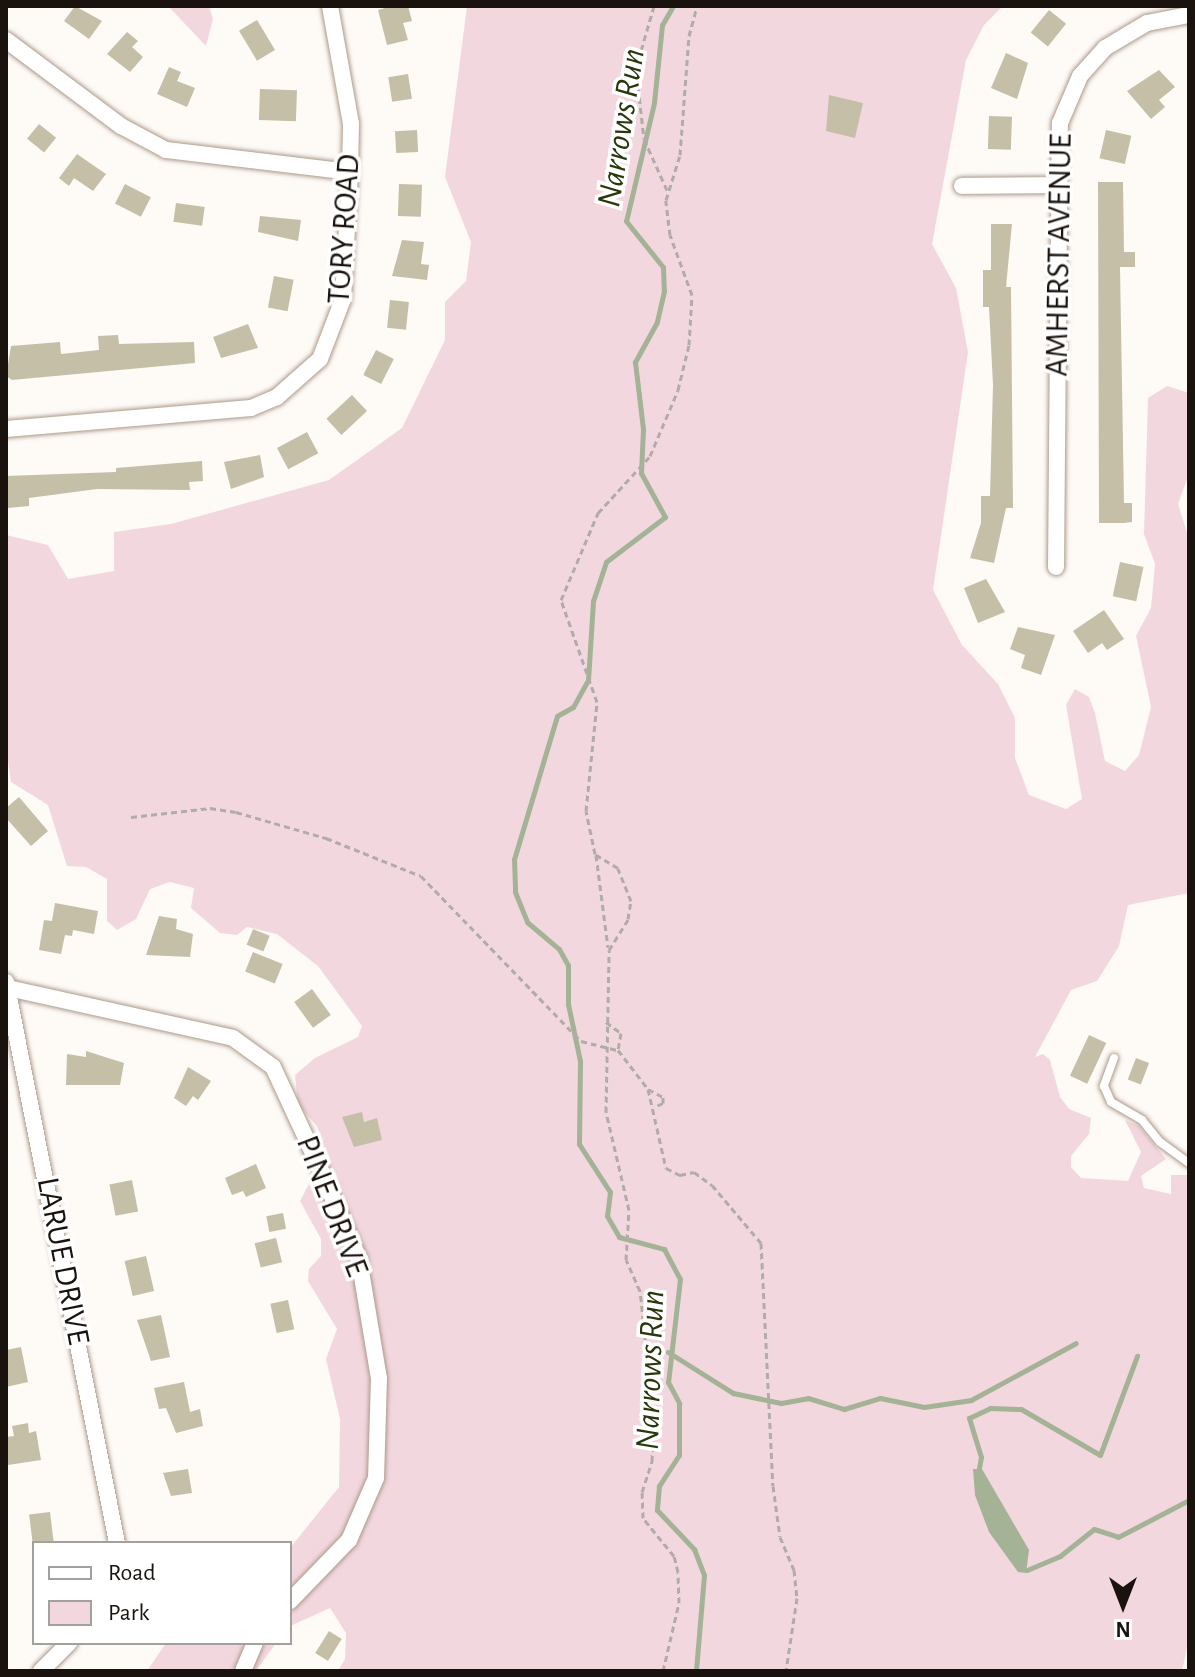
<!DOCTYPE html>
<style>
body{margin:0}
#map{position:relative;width:1195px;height:1677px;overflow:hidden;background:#fefaf6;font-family:"Alegreya Sans",sans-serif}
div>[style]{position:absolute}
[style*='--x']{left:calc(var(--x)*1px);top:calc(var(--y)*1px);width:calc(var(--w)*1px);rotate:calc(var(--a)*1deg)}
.green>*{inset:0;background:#f3d7df}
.water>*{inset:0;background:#a4b296}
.stream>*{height:5px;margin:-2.5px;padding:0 2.5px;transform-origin:2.5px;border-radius:2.5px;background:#a4b296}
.building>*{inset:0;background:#c5bfa8;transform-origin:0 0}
.path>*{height:3px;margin-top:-1.5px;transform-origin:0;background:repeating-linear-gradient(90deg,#b1aca7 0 6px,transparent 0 10px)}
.roads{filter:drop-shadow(0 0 2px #ac9989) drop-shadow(0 0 2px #ac9989)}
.lane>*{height:8px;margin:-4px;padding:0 4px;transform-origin:4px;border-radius:4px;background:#fff}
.street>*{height:16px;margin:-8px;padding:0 8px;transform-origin:8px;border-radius:8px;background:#fff}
span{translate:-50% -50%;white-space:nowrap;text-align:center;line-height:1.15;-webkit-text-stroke:7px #fff;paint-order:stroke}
.street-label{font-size:32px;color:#1a130d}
.water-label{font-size:34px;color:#27380b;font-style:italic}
.frame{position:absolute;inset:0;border:8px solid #1a130d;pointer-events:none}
.legend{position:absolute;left:32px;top:1541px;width:260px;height:104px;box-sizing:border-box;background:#fff;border:2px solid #a3a19e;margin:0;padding:10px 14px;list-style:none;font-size:24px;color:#1a130d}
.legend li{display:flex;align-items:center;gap:16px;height:40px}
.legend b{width:40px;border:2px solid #a3a19e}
.north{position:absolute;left:1083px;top:1565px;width:80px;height:80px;-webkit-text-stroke:6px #fff;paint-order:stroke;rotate:180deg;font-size:22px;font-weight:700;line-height:32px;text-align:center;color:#1a130d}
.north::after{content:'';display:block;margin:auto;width:28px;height:36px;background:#1a130d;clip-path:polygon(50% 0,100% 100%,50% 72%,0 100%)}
</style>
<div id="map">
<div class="green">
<div style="clip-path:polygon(168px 6px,209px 6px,213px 19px,206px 46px)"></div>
<div style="clip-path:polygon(467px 6px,1003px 6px,984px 25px,966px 60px,932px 244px,956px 288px,968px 352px,933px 590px,962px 645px,998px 684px,1015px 718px,1015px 758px,1029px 795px,1066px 809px,1082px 799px,1066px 705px,1075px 689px,1089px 697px,1095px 713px,1105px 761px,1125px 771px,1139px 755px,1151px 707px,1136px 636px,1151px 608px,1155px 564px,1144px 534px,1148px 398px,1167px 386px,1189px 393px,1189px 474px,1178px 504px,1189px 539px,1189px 893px,1128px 905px,1119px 946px,1097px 981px,1071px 990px,1035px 1057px,1043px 1054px,1050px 1060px,1060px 1097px,1069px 1109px,1091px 1118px,1089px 1134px,1071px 1156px,1071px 1167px,1081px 1178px,1128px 1181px,1141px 1152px,1125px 1120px,1139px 1126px,1166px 1159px,1141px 1176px,1144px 1188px,1171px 1194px,1171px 1175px,1189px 1175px,1189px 1639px,1182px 1671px,338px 1671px,345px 1659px,346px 1633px,330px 1608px,290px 1626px,290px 1548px,339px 1487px,340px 1419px,326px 1359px,337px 1329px,308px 1281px,309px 1269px,321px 1256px,321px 1239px,300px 1201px,326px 1152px,317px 1126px,298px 1105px,295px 1075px,315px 1058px,358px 1037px,362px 1026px,318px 966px,277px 934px,247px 927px,237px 935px,220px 933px,191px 908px,194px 888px,170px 882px,150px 889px,136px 919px,117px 930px,107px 921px,107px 879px,86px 867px,67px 866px,48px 805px,11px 782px,6px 747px,6px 535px,48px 545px,68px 579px,114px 571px,114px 532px,171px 524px,329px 480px,402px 428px,445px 340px,445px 302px,466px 281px,471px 242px,445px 177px)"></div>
<div style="clip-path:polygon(166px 1643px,276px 1643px,256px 1671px,147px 1671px)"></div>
</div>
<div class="water">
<div style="clip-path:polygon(973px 1469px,982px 1469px,1029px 1550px,1026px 1573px,1018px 1572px,989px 1532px,975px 1495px)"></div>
</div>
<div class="stream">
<div style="--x:673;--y:6;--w:22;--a:120"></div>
<div style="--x:662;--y:25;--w:78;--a:95.9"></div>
<div style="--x:654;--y:103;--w:121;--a:103.3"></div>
<div style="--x:626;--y:221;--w:59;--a:51.2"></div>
<div style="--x:663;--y:267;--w:24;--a:88"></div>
<div style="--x:664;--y:291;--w:32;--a:103"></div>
<div style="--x:657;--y:322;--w:46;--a:118.8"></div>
<div style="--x:635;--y:362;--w:67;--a:83.2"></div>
<div style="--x:643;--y:429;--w:44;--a:92.6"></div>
<div style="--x:641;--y:473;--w:50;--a:61.4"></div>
<div style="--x:665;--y:517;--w:74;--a:142.7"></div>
<div style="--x:606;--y:562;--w:41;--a:108.4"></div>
<div style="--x:593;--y:601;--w:79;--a:93.6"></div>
<div style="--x:588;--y:680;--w:31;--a:119"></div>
<div style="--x:573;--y:707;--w:18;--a:151"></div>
<div style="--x:557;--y:716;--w:149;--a:106.7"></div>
<div style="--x:514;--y:859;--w:33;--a:88"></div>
<div style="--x:515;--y:892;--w:32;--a:68"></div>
<div style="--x:527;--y:922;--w:42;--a:40.2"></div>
<div style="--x:559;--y:949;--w:18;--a:61"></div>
<div style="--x:568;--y:965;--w:39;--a:90"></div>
<div style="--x:568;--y:1004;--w:58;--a:78.1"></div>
<div style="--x:580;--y:1061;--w:83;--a:90.7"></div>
<div style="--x:579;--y:1144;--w:57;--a:57.1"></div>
<div style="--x:610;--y:1192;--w:24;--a:97"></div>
<div style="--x:607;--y:1216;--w:24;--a:60"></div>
<div style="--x:619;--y:1237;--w:47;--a:14.9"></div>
<div style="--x:664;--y:1249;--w:34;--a:62"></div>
<div style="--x:680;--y:1279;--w:104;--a:96.6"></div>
<div style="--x:668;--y:1382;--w:24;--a:62"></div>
<div style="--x:679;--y:1403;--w:52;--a:90"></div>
<div style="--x:679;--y:1455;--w:37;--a:123"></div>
<div style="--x:659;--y:1486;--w:24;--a:95"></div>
<div style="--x:657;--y:1510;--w:54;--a:46.5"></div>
<div style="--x:694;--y:1549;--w:28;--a:69"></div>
<div style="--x:704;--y:1575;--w:96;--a:94.8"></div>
<div style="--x:668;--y:1352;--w:77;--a:32.2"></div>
<div style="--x:733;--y:1393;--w:49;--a:11.8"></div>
<div style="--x:781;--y:1403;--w:27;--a:-10"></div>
<div style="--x:808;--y:1398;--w:38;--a:17"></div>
<div style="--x:844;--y:1409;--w:38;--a:-17"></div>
<div style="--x:880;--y:1398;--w:45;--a:11.6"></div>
<div style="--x:924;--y:1407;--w:48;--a:-8.5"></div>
<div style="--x:971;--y:1400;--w:119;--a:-28.5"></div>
<div style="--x:979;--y:1468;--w:11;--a:-80"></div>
<div style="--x:981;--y:1457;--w:41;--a:-107.1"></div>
<div style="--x:969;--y:1418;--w:23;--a:-25"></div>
<div style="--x:990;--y:1408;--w:31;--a:2"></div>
<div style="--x:1021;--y:1409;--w:91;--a:30.2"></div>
<div style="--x:1100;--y:1455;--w:106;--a:-69.5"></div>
<div style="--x:1027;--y:1570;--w:36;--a:-23"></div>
<div style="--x:1060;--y:1556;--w:43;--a:-38.5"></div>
<div style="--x:1094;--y:1529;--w:25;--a:18"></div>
<div style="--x:1118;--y:1537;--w:80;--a:-27.5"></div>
</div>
<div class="building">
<div style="clip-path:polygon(75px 6px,102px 21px,89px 39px,64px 21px)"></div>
<div style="clip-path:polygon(392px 6px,408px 6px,412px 21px,403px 23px,408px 40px,387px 45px,378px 10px)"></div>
<div style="left:1049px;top:10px;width:22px;height:29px;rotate:39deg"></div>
<div style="left:257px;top:20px;width:35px;height:21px;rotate:59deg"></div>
<div style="clip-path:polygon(127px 32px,138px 41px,132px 47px,143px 57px,130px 72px,107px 54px)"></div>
<div style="clip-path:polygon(1006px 53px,1028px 63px,1017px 99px,991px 88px)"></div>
<div style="clip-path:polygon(169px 67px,181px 72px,177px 81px,195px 88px,187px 107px,157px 94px)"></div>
<div style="clip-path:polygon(1159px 70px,1175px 87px,1159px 100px,1165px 107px,1151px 119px,1127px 91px)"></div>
<div style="left:408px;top:74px;width:25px;height:20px;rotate:81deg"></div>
<div style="left:260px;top:89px;width:37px;height:31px;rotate:2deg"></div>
<div style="clip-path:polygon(829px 95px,863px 103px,855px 138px,826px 131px)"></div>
<div style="left:989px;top:116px;width:23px;height:33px;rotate:2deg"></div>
<div style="left:39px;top:124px;width:22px;height:19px;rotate:39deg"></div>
<div style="left:417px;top:130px;width:22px;height:22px;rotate:87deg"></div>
<div style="left:1106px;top:130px;width:26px;height:29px;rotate:13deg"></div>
<div style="clip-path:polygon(77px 154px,106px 174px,93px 191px,74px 178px,69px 186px,59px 178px)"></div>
<div style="clip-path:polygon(1098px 182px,1123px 182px,1124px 252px,1135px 252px,1135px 267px,1120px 267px,1124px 503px,1132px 503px,1132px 522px,1124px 523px,1099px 523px)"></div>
<div style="left:125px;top:184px;width:29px;height:22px;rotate:27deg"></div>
<div style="left:399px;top:184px;width:23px;height:32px;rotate:2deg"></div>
<div style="left:176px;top:203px;width:29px;height:19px;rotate:8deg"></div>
<div style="clip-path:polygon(260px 216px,301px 220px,298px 241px,258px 232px)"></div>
<div style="clip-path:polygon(991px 224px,1012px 224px,1006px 287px,1011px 287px,1013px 508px,1006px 508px,994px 563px,970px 558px,981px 523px,981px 496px,990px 496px,993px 385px,989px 307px,983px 307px,983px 270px,991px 270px)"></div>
<div style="clip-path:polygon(402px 240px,424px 242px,421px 264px,429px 265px,427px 280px,392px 276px)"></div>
<div style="left:274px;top:276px;width:20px;height:32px;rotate:11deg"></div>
<div style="left:390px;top:300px;width:19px;height:28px;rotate:6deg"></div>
<div style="clip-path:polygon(248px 324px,258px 348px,221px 358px,213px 337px)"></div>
<div style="clip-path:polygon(118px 335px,119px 344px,194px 342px,195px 363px,12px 380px,6px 376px,11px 346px,60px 342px,61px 354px,99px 350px,98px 336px)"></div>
<div style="left:376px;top:350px;width:20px;height:28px;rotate:27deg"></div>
<div style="left:352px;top:395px;width:22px;height:35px;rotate:47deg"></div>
<div style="left:307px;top:432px;width:24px;height:34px;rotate:62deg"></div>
<div style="clip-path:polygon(260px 455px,264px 477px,231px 489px,224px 462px)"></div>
<div style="clip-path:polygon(202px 461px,203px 481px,189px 482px,190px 490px,97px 489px,29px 498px,29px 506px,8px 508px,6px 476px,116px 472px,116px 468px)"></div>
<div style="left:1120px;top:562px;width:24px;height:35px;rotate:12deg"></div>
<div style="clip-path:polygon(986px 579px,1005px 612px,978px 623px,964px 588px)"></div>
<div style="clip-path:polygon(1104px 610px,1124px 639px,1107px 650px,1102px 643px,1088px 653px,1073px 631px)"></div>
<div style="clip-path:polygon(1018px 627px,1055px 635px,1041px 675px,1021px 668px,1025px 655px,1010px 649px)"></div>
<div style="clip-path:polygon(19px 797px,48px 831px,31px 846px,6px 818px,6px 808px)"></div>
<div style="clip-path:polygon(55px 903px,98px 911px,94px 934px,73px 930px,72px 936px,65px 935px,61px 954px,39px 950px,44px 920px,52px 921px)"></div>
<div style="clip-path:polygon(159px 916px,177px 919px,176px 929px,193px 934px,190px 957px,146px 955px)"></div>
<div style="left:253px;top:929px;width:18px;height:17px;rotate:22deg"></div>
<div style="left:253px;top:952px;width:32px;height:21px;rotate:22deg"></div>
<div style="left:312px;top:989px;width:32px;height:22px;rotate:54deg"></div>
<div style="left:1089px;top:1035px;width:19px;height:45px;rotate:25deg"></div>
<div style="clip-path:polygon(86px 1051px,124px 1063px,120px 1085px,66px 1085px,67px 1054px,86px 1057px)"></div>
<div style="left:1136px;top:1058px;width:14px;height:23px;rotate:21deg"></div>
<div style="clip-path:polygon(188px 1067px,211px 1081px,198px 1100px,193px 1096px,186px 1106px,174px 1098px)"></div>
<div style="clip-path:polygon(362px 1112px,364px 1122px,377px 1118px,382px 1140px,354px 1147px,342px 1117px)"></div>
<div style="clip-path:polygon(256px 1164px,266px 1188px,246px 1197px,243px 1191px,232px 1195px,225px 1178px)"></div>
<div style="left:132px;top:1180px;width:32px;height:23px;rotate:79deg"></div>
<div style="left:283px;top:1213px;width:16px;height:17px;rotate:79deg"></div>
<div style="left:276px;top:1238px;width:25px;height:22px;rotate:76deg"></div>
<div style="left:146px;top:1256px;width:36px;height:22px;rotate:77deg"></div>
<div style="left:288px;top:1300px;width:30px;height:18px;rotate:78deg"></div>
<div style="clip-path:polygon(161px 1315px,170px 1357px,151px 1361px,137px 1320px)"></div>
<div style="clip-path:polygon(21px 1347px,28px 1382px,6px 1387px,6px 1350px)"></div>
<div style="clip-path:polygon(184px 1382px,190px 1412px,200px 1409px,203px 1426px,176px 1433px,166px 1408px,159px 1409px,154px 1388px)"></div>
<div style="clip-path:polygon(28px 1423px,29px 1433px,36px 1431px,41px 1460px,8px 1465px,6px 1437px,14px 1436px,12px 1426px)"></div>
<div style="clip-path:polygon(188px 1469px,192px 1493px,171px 1496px,163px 1473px)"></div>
<div style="left:50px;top:1512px;width:31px;height:21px;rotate:83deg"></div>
<div style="left:329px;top:1631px;width:15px;height:26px;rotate:32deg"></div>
</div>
<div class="path">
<div style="--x:654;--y:6;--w:65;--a:106.2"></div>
<div style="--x:636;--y:68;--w:71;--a:83.6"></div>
<div style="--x:644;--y:139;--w:56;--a:65.7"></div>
<div style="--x:131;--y:817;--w:80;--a:-6.5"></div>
<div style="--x:210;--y:808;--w:26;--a:9"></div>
<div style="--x:236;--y:812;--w:94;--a:16.1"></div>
<div style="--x:326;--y:838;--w:102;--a:21.8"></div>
<div style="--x:421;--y:876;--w:230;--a:45.9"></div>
<div style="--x:581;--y:1041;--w:38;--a:14"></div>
<div style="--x:596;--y:855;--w:93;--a:82.6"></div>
<div style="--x:606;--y:1022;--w:19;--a:36"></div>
<div style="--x:621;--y:1033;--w:17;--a:100"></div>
<div style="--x:618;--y:1050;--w:49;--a:52.4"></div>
<div style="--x:648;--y:1089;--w:81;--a:77.2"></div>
<div style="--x:666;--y:1168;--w:16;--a:27"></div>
<div style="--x:680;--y:1175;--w:14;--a:-12"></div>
<div style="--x:694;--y:1172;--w:22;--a:36"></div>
<div style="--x:712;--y:1185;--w:76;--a:49.8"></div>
<div style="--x:761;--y:1243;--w:243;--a:87.2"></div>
<div style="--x:773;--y:1486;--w:51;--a:82.2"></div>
<div style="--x:780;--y:1537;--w:36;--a:67"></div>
<div style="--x:794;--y:1570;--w:28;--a:84"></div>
<div style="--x:797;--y:1598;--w:74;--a:98.6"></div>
<div style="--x:648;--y:1089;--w:17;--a:28"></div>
<div style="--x:663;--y:1097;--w:6;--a:90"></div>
<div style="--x:663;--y:1103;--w:10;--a:156"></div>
<div style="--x:663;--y:1671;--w:70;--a:-76.8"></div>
<div style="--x:679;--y:1603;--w:31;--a:-92"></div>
<div style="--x:678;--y:1572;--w:16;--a:-104"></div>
<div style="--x:674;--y:1556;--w:49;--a:-129.2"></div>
<div style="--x:643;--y:1518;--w:26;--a:-92"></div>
<div style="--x:642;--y:1492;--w:33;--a:-72"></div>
<div style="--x:652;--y:1461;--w:40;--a:-87.1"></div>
<div style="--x:654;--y:1421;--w:131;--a:-96.1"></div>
<div style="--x:640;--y:1291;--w:34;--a:-114"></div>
<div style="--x:626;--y:1260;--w:50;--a:-86.6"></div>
<div style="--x:629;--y:1210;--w:101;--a:-103.2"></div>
<div style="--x:606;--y:1112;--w:162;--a:-88.9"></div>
<div style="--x:609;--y:950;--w:36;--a:-58"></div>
<div style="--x:628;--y:919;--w:18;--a:-81"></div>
<div style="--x:631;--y:901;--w:35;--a:-112"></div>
<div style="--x:618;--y:868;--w:27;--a:-149"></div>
<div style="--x:595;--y:854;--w:44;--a:-101.8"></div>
<div style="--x:586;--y:811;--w:110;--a:-84.2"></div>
<div style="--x:597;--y:702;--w:108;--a:-109.4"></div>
<div style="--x:561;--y:600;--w:95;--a:-67"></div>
<div style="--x:598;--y:513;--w:77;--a:-47.6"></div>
<div style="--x:650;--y:456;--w:72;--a:-67"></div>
<div style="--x:678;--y:390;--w:46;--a:-76.3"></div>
<div style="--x:689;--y:345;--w:50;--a:-86.6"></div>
<div style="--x:692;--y:295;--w:64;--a:-110.1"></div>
<div style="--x:670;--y:235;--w:35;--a:-97"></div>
<div style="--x:666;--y:200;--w:47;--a:-72.7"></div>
<div style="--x:680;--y:155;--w:119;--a:-85.7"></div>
<div style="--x:689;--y:36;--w:31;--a:-75"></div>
</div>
<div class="roads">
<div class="lane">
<div style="--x:1114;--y:1058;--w:30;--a:110"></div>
<div style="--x:1104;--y:1086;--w:17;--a:66"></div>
<div style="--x:1111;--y:1102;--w:36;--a:30"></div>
<div style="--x:1142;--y:1120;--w:28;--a:51"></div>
<div style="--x:1160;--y:1142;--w:36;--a:36"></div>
</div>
<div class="street">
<div style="--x:6;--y:40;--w:144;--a:36.8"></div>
<div style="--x:121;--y:126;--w:51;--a:28.1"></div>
<div style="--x:166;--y:150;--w:185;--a:6.8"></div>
<div style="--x:962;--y:186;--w:94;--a:-0.6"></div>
<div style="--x:6;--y:429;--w:246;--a:-4.9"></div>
<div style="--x:251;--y:408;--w:28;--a:-23"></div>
<div style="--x:277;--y:397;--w:57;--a:-41.5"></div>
<div style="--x:320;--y:359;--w:64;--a:-69"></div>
<div style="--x:343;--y:299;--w:127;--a:-86.8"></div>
<div style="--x:350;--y:172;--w:48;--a:-88.8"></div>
<div style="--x:351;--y:124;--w:120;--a:-100.1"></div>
<div style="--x:1056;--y:567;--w:444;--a:-89.5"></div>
<div style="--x:1060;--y:123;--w:51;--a:-66.9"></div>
<div style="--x:1080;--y:76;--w:38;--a:-48"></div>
<div style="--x:1105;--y:48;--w:49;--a:-30.8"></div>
<div style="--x:1147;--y:23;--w:43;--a:-10.8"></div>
<div style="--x:6;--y:982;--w:572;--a:78.81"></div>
<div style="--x:8;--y:988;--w:230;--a:12.5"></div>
<div style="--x:233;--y:1038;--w:49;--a:35.9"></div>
<div style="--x:273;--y:1067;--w:109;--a:65.1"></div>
<div style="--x:319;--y:1166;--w:101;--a:66.7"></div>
<div style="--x:359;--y:1259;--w:121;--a:80.5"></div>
<div style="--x:379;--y:1378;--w:100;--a:91.7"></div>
<div style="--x:376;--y:1478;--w:68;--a:113.5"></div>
<div style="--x:349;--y:1540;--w:85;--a:134"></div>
<div style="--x:41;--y:1671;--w:40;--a:-45"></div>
<div style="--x:243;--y:1671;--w:30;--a:-67"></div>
</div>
</div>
<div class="street-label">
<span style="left:344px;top:229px;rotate:-86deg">TORY ROAD</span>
<span style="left:1059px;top:255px;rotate:-89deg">AMHERST AVENUE</span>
<span style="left:332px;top:1206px;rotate:69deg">PINE DRIVE</span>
<span style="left:63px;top:1261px;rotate:79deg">LARUE DRIVE</span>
</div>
<div class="water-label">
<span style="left:622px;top:128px;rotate:-81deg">Narrows Run</span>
<span style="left:651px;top:1370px;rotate:-88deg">Narrows Run</span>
</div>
<div class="frame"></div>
<ul class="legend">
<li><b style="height:10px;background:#fff"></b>Road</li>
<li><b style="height:22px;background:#f3d7df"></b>Park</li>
</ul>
<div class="north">N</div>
</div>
